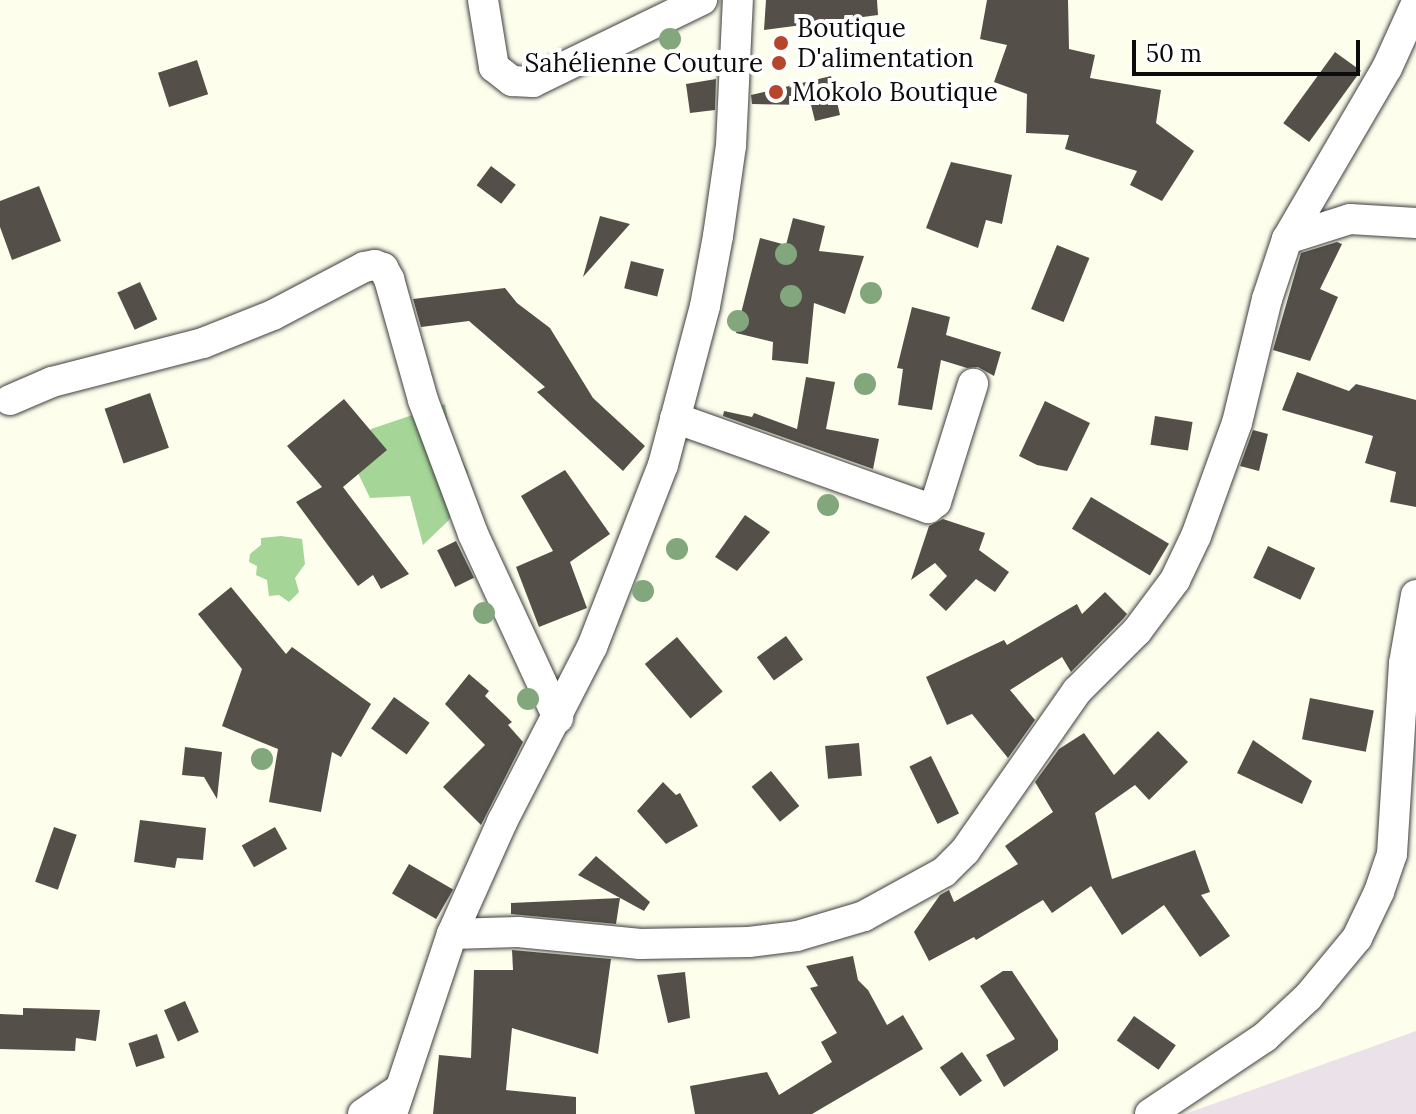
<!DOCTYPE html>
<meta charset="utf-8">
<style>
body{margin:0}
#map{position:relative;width:1416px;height:1114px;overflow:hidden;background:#fdfeec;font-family:Lora,serif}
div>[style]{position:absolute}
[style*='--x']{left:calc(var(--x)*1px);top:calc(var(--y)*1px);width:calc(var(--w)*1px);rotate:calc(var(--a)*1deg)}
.industrial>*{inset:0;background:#ebe1e9}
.forest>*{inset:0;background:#a5d698}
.building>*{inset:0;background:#545049;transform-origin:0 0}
.roads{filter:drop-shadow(0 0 2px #3f3f3f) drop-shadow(0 0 2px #3f3f3f)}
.minor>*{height:30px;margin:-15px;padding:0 15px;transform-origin:15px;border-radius:15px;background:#fff}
.trees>*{width:22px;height:22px;margin:-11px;border-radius:50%;background:#83a77d}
.dots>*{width:22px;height:22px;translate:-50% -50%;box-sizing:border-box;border:4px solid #fff;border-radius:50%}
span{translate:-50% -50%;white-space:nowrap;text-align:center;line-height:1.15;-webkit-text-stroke:8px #fff;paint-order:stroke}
.poi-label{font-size:26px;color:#0c0c0c}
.left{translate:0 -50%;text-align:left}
.right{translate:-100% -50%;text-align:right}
.scale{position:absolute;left:1132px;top:40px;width:228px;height:36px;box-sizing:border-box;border:4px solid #0c0c0c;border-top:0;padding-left:10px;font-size:24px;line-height:28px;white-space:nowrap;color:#0c0c0c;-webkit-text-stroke:6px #fff;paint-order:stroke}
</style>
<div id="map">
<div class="industrial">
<div style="clip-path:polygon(1416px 1031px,1416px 1114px,1185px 1114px)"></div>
</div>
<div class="forest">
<div style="clip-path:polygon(445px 404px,451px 439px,468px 472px,449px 520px,423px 545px,410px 496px,370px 498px,355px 467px,371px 429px)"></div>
<div style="clip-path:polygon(281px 536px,302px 539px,305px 564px,295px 578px,299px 592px,289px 602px,279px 595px,269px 596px,267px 580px,256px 575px,257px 566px,249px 562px,250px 554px,261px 545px,261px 538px)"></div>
</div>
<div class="building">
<div style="clip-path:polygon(766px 0,877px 0,878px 15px,764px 30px)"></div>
<div style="clip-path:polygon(987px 0,1068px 0,1069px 49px,1095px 55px,1090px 78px,1161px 90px,1156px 123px,1194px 151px,1162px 201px,1130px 185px,1137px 171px,1065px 149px,1069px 135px,1026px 133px,1027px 94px,994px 82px,1007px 45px,980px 39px)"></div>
<div style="left:1335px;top:52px;width:32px;height:88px;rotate:36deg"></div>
<div style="left:197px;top:60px;width:36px;height:41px;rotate:72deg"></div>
<div style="clip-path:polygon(831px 76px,840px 115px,815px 121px,811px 105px,752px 104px,751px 95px)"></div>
<div style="clip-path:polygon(716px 79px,715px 110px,690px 113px,686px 84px)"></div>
<div style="clip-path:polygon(951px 162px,1012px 175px,1002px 224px,986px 220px,978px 248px,926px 228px)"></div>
<div style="left:491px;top:166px;width:31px;height:24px;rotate:37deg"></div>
<div style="clip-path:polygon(39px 186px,61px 241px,12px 260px,0 227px,0 201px)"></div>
<div style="clip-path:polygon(600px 216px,630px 224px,583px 277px)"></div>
<div style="clip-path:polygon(793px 218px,825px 226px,819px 251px,864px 256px,845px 314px,814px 303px,808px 364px,772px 360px,773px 342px,736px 333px,760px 238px,786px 245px)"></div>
<div style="clip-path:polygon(1337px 242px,1342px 244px,1320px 289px,1338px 297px,1310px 361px,1273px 350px,1301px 253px)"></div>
<div style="left:1057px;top:245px;width:35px;height:69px;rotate:22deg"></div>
<div style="left:631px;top:261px;width:34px;height:28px;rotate:14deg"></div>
<div style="left:140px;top:282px;width:41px;height:25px;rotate:65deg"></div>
<div style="clip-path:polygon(505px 288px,517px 303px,550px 328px,593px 398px,645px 446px,623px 471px,537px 392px,545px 387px,469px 321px,421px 327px,413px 299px)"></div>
<div style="clip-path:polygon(912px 307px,950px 317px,946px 335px,1001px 352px,994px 376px,978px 367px,967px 368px,941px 360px,932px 410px,898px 405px,903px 369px,897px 368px)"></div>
<div style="clip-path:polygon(1297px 372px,1349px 391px,1356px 384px,1416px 400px,1416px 507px,1390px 502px,1396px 472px,1365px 463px,1373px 436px,1282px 410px)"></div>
<div style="clip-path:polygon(806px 377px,835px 382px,826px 429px,879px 439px,873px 469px,723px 416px,724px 411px,752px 417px,754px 413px,797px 429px)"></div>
<div style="left:150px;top:393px;width:58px;height:48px;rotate:71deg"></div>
<div style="clip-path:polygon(344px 399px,387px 450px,343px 487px,409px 574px,381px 589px,373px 575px,358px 586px,296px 502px,322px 487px,287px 446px)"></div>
<div style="clip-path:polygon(1045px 401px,1090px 423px,1067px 471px,1037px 465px,1019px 456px)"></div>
<div style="left:1155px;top:416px;width:38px;height:29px;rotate:9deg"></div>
<div style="clip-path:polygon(1253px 430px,1268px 434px,1259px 471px,1240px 466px)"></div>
<div style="clip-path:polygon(565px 470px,610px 534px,570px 562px,587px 608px,539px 627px,516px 567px,553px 551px,521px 496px)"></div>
<div style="left:1091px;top:497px;width:91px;height:37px;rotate:31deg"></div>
<div style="clip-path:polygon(745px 515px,770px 532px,737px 571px,715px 557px)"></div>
<div style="clip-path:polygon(943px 519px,985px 533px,979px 550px,1009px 572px,995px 592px,976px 579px,946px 611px,929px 595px,947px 576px,935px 563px,911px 580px,929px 526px)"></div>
<div style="left:456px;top:541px;width:41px;height:21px;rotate:64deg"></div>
<div style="left:1268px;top:546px;width:52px;height:35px;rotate:25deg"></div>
<div style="clip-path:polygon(231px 587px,286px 654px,292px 647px,371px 704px,341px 757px,332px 752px,321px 812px,269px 802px,278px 749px,222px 726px,242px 669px,198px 614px)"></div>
<div style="clip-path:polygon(1105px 592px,1127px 614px,1123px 619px,1071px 672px,1062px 657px,1010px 690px,1035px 720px,1008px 758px,972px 714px,947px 725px,926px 677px,1004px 640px,1007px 645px,1077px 604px,1082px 614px)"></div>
<div style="left:786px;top:636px;width:29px;height:36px;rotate:54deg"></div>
<div style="left:677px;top:637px;width:71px;height:42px;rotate:50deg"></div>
<div style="clip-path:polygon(469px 674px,489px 691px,485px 696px,512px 722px,508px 725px,523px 742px,481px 825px,443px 787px,485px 745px,445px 704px)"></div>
<div style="left:394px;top:697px;width:44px;height:39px;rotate:36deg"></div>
<div style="left:1310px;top:698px;width:65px;height:42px;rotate:11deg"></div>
<div style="clip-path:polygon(1158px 731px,1188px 762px,1149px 800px,1135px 785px,1095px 813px,1112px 879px,1195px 850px,1210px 892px,1201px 895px,1230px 936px,1200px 957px,1164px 905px,1122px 935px,1091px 886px,1052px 913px,1043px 900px,976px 940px,974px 937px,929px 961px,914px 932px,940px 895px,949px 890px,954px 902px,1018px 864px,1005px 846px,1053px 812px,1035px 782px,1059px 749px,1084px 733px,1114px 775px)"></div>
<div style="clip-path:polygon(1253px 740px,1312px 781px,1302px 804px,1237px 773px)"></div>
<div style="left:859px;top:743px;width:33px;height:34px;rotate:85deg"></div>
<div style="clip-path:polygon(185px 747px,222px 752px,217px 799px,204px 777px,182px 775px)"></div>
<div style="left:931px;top:756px;width:64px;height:24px;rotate:64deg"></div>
<div style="left:771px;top:771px;width:45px;height:25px;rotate:51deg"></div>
<div style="clip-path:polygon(663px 782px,676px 795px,680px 793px,698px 826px,666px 844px,637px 811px)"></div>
<div style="clip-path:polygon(140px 820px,206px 828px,203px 860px,177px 858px,175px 868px,134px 862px)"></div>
<div style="left:54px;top:827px;width:24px;height:58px;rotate:19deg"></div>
<div style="left:275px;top:827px;width:25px;height:38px;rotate:61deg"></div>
<div style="clip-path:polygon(596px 856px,650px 902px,644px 911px,578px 875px)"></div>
<div style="left:409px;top:864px;width:51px;height:34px;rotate:30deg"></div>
<div style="clip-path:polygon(620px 898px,616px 924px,511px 914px,511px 903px)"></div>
<div style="clip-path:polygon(512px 950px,611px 959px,598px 1054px,512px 1028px,506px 1090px,576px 1097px,576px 1114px,433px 1114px,439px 1055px,471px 1058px,474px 970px,513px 970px)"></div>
<div style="clip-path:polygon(853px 956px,858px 980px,868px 990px,887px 1025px,903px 1015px,923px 1049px,812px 1114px,695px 1114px,690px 1086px,767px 1072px,779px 1095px,832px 1062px,821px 1042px,837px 1033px,810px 988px,818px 986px,806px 966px)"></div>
<div style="clip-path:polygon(1003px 971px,1012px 971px,1058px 1040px,1058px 1050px,1004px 1087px,986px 1055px,1015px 1039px,980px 986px)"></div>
<div style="clip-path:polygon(685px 972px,690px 1018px,668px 1023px,657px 975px)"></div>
<div style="left:185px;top:1001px;width:34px;height:23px;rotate:66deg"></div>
<div style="clip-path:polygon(23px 1008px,100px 1010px,96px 1041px,76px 1038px,75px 1051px,0 1049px,0 1014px,23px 1015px)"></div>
<div style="left:1134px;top:1016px;width:51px;height:30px;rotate:35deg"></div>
<div style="left:157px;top:1034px;width:25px;height:30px;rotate:72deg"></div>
<div style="left:962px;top:1052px;width:35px;height:27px;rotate:55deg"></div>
</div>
<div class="roads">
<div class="minor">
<div style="--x:483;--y:0;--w:68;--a:80.7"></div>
<div style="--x:494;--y:67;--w:23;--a:38"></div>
<div style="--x:512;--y:81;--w:21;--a:3"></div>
<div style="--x:533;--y:82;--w:188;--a:-25.9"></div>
<div style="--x:1287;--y:239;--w:66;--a:-17.6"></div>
<div style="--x:1350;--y:219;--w:66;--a:3.5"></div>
<div style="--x:10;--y:400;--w:46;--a:-23.2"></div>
<div style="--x:52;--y:382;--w:156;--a:-14.5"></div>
<div style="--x:203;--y:343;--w:75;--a:-21.8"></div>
<div style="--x:273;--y:315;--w:103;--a:-27.8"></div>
<div style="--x:364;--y:267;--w:11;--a:-10"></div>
<div style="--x:375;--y:265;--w:9;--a:21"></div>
<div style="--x:383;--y:268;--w:13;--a:61"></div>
<div style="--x:389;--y:279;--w:126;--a:74.3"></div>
<div style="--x:423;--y:400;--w:143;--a:69.5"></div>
<div style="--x:473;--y:534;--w:203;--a:65.2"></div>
<div style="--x:675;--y:418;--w:269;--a:19.6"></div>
<div style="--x:928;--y:508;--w:10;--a:-37"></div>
<div style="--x:936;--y:502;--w:124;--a:-72.6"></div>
<div style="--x:452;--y:934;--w:66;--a:-1.7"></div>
<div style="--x:518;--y:932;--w:123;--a:5.6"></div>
<div style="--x:640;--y:944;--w:109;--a:-1.1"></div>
<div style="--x:749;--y:942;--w:48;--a:-7.1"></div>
<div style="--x:797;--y:936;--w:70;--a:-16.6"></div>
<div style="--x:864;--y:916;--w:91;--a:-28.8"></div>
<div style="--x:944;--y:872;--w:30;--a:-45"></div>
<div style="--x:965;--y:851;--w:195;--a:-55"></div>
<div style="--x:1077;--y:691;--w:85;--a:-45"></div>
<div style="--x:1137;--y:631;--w:64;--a:-53.3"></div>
<div style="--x:1175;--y:580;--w:49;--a:-64.5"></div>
<div style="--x:1196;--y:536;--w:120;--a:-70.1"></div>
<div style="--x:1237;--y:423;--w:128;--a:-76.4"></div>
<div style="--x:1267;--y:299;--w:63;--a:-71.6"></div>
<div style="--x:1287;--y:239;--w:198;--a:-59.7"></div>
<div style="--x:1387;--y:68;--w:70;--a:-65.6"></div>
<div style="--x:363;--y:1114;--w:41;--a:-34.1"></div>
<div style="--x:392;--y:1114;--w:190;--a:-71.6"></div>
<div style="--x:452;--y:934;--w:123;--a:-65.9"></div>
<div style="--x:502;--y:822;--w:197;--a:-62.8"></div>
<div style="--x:592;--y:647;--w:195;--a:-68.7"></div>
<div style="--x:663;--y:465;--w:164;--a:-75.2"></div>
<div style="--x:705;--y:306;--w:71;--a:-79.5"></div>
<div style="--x:718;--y:236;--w:91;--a:-81.8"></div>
<div style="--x:731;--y:146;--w:146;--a:-87.3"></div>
<div style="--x:1150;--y:1114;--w:138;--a:-33.8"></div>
<div style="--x:1265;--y:1037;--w:59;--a:-42.9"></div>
<div style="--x:1308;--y:997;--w:77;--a:-50.3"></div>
<div style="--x:1357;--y:938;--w:51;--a:-64.4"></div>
<div style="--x:1379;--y:892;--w:40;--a:-71.1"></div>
<div style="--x:1392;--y:854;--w:191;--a:-86.4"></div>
<div style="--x:1404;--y:663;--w:69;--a:-80"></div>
</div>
</div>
<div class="trees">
<div style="left:670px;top:39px"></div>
<div style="left:786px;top:254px"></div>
<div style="left:871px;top:293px"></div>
<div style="left:791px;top:296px"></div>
<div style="left:738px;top:321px"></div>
<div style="left:865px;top:384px"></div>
<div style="left:828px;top:505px"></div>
<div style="left:677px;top:549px"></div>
<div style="left:643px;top:591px"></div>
<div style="left:484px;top:613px"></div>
<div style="left:528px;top:699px"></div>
<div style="left:262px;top:759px"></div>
</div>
<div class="dots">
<div style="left:781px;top:43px;background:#b5462b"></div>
<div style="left:779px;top:63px;background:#b5462b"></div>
<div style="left:776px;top:92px;background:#b5462b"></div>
</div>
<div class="poi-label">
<span class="left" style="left:797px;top:43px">Boutique<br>D'alimentation</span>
<span class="right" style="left:763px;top:63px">Sahélienne Couture</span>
<span class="left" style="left:792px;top:92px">Mokolo Boutique</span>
</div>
<div class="scale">50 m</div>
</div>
